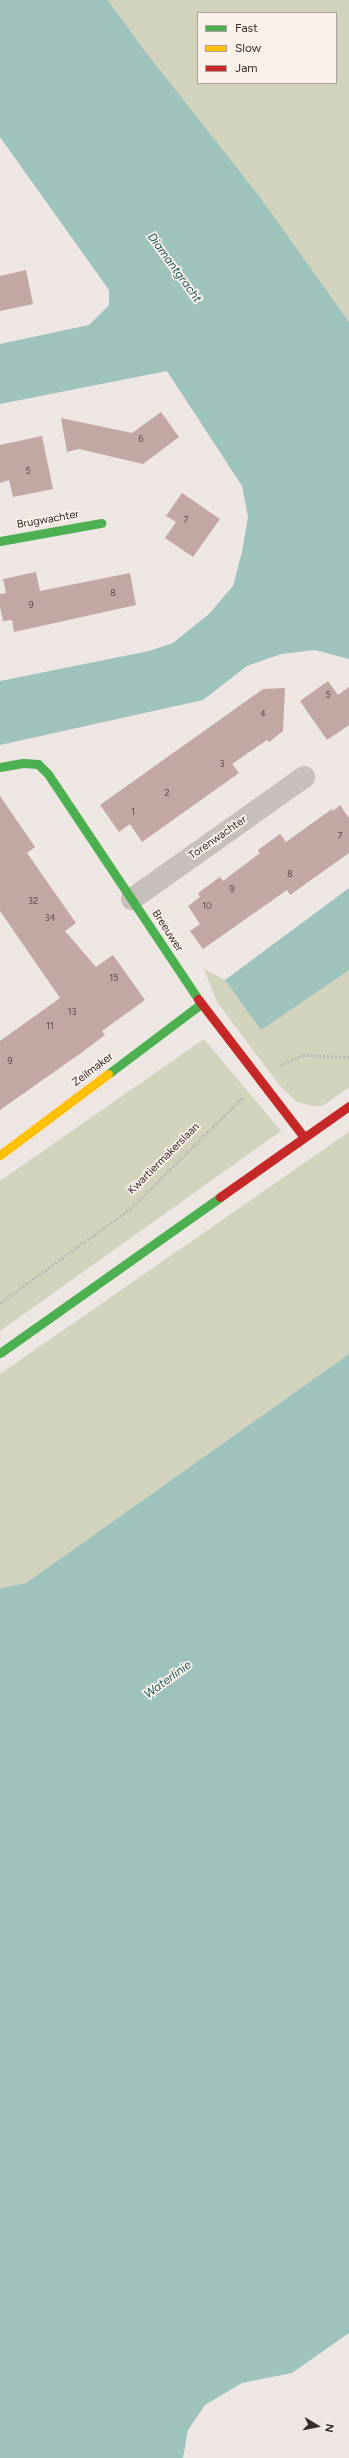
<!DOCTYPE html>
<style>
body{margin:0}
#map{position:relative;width:349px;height:2458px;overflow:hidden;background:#eee6e2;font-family:Figtree,sans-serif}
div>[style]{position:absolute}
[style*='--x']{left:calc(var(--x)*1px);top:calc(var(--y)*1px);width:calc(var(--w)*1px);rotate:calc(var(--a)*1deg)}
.green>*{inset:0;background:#d2d3bc}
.water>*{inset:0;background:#9ec2bc}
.building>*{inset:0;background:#c2a7a3}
.path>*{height:2.5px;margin-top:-1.25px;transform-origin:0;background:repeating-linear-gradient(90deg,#c0b7b3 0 2px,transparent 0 4px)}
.street>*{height:22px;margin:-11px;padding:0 11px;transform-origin:11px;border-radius:11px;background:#c7bfbb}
.fast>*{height:9px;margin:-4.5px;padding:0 4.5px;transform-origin:4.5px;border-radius:4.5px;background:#4caf50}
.slow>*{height:9px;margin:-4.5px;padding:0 4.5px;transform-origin:4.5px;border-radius:4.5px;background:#ffc107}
.jam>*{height:9px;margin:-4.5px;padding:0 4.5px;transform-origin:4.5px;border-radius:4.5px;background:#c62828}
span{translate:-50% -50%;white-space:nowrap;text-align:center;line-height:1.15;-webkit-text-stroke:3.5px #fbf0ea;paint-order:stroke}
.number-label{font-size:9px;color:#5b4a48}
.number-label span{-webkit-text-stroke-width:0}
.street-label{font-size:11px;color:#392b29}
.water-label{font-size:12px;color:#1c5c57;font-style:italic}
.legend{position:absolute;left:197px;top:12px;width:140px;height:72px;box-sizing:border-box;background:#fbf0ea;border:1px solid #ada19d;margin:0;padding:5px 7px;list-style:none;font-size:12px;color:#392b29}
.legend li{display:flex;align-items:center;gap:8px;height:20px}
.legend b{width:20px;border:1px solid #ada19d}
.north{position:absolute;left:297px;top:2406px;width:40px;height:40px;-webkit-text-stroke:3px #fbf0ea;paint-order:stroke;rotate:100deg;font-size:11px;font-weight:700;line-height:16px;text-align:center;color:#392b29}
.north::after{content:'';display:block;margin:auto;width:14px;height:18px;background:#392b29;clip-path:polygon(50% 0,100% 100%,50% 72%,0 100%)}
</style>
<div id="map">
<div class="green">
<div style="clip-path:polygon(evenodd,108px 0,349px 0,349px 322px,141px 46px,108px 0,198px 13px,336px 13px,336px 83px,198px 83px,198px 13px)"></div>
<div style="clip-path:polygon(204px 969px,225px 980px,261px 1029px,349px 970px,349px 1087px,323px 1106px,312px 1106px,297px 1102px,280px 1086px,217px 1002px)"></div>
<div style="clip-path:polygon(204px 1039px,281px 1131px,0 1331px,0 1181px)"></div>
<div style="clip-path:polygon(349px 1132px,349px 1354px,26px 1583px,0 1588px,0 1374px)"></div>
</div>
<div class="water">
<div style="clip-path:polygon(0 0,108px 0,141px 46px,262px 200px,349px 322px,349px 659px,315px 650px,281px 654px,247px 666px,203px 700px,0 745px,0 681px,149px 651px,173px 643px,209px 614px,233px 586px,242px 552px,248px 517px,242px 486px,167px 371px,0 404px,0 344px,89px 325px,109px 305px,109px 290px,0 137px)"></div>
<div style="clip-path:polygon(349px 888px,349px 970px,261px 1030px,225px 980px)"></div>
<div style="clip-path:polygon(349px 1354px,349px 2333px,292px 2373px,242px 2383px,205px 2405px,188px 2430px,183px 2458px,0 2458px,0 1588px,26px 1583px)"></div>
</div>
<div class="building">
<div style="clip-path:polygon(26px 270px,33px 304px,0 311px,0 276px)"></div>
<div style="clip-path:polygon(161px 412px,179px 437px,143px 464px,79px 449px,67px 452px,61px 418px,132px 433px)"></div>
<div style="clip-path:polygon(42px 436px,53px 489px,13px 497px,9px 480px,0 483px,0 445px)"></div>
<div style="clip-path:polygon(182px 493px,220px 519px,193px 557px,165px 538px,176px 522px,166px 516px)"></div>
<div style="clip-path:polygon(36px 572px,40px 591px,130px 573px,136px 605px,14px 632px,12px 620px,3px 621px,0 607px,0 594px,6px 593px,3px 579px)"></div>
<div style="clip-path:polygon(328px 681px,338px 695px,349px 687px,349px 725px,327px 740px,300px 701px)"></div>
<div style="clip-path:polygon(285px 688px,283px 731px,269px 742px,267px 740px,232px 764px,239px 773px,142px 842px,130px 824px,119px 832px,100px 805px,263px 689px)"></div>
<div style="clip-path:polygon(0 796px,35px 847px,27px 853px,76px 923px,65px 931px,96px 967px,113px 955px,145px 1000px,102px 1031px,105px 1035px,81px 1053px,0 1110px,0 1041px,60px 998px,0 911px)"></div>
<div style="clip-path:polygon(340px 805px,349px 818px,349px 853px,290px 895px,287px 890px,203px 949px,190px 931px,200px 924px,188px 906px,200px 897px,198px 893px,220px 877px,223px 881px,260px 853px,258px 850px,280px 834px,286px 842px,332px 809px,333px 811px)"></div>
</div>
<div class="path">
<div style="--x:280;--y:1065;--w:25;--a:-23"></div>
<div style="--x:303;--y:1055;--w:46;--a:2.5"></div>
<div style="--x:0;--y:1303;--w:160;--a:-35.9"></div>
<div style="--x:130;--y:1209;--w:158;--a:-44.7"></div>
</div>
<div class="street">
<div style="--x:132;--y:899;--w:211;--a:-35.3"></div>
</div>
<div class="fast">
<div style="--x:0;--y:541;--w:103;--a:-10.1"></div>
<div style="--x:0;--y:767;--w:23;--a:-10"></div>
<div style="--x:23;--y:763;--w:15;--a:4"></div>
<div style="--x:38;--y:764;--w:14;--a:45"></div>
<div style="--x:48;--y:774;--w:270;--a:56.3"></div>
<div style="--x:108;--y:1074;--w:116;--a:-37"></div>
<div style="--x:0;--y:1353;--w:270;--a:-35.3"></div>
</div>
<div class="slow">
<div style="--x:0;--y:1155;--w:135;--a:-36.9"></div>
</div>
<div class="jam">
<div style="--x:198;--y:999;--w:174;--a:52.5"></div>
<div style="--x:220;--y:1197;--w:158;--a:-35.2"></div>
</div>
<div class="number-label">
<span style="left:141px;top:439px">6</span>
<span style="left:28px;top:471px">5</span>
<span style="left:186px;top:520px">7</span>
<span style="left:113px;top:593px">8</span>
<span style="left:31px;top:605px">9</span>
<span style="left:328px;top:695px">5</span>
<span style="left:263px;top:714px">4</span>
<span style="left:222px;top:764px">3</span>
<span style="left:167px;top:793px">2</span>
<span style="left:133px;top:812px">1</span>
<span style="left:340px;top:836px">7</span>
<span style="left:290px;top:874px">8</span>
<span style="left:232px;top:889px">9</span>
<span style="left:33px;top:901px">32</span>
<span style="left:207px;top:906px">10</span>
<span style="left:50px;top:918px">34</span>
<span style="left:114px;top:978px">15</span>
<span style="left:72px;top:1012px">13</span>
<span style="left:50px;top:1026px">11</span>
<span style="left:10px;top:1061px">9</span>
</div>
<div class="street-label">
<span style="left:48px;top:520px;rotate:-10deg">Brugwachter</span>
<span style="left:218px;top:838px;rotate:-35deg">Torenwachter</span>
<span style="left:167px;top:931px;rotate:57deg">Breeuwer</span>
<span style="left:93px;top:1070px;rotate:-37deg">Zeilmaker</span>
<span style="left:164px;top:1159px;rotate:-45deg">Kwartiermakerslaan</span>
</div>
<div class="water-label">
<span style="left:174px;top:268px;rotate:54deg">Diamantgracht</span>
<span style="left:168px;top:1680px;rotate:-36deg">Waterlinie</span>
</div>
<ul class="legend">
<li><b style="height:5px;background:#4caf50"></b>Fast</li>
<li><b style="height:5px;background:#ffc107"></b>Slow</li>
<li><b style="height:5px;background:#c62828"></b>Jam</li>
</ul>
<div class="north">N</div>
</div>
